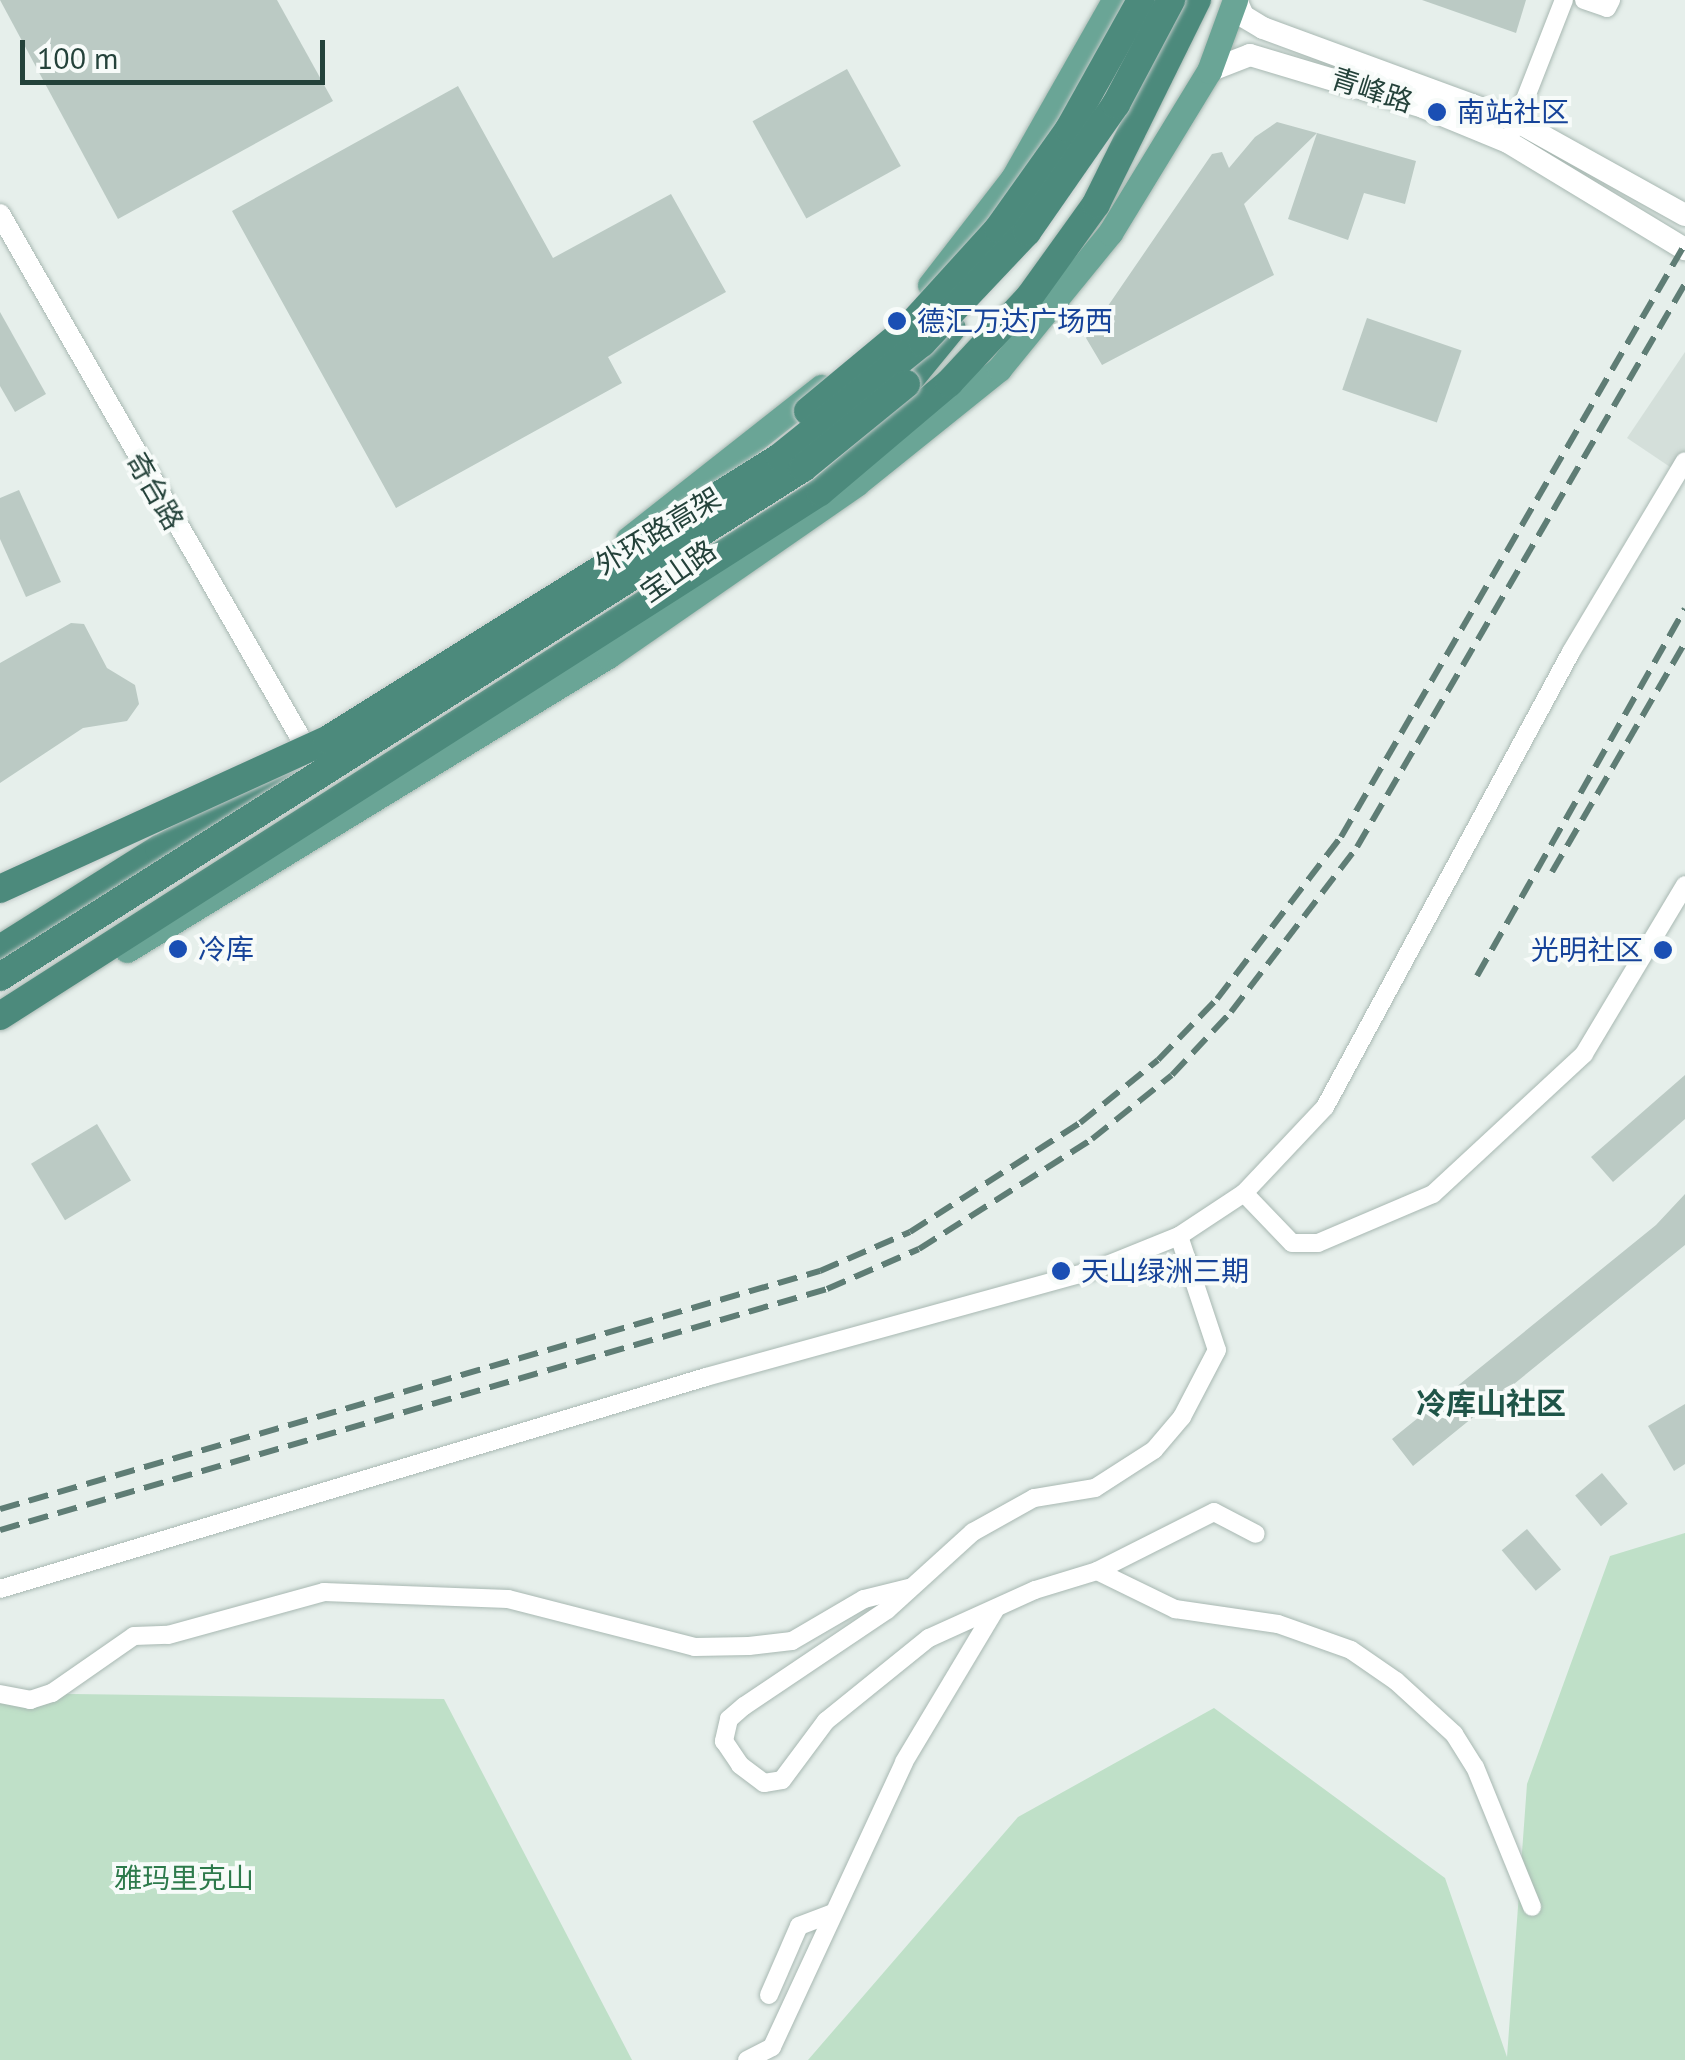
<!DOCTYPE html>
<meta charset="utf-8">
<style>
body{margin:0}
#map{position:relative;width:1685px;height:2060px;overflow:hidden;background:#e6efeb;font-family:"PT Sans","Noto Sans SC",sans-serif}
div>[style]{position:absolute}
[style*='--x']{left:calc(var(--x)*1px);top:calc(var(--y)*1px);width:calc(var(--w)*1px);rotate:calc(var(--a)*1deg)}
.built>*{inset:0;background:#d4dfda}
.green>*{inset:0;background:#bfe0c8}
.building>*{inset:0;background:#bbcac4;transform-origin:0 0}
.roads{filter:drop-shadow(0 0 2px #a8b8b2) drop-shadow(0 0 2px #a8b8b2)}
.minor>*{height:18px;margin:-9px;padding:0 9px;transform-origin:9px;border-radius:9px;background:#fff}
.tertiary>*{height:20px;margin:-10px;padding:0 10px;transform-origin:10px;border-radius:10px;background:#fff}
.secondary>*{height:22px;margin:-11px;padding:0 11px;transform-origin:11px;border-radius:11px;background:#fff}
.primary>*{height:25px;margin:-12.5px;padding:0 12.5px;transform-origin:12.5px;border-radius:12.5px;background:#6aa596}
.trunk>*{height:28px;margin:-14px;padding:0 14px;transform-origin:14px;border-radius:14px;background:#4c8a7c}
.rail>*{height:6px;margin-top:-3px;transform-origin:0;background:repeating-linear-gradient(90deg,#5f7d75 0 20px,transparent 0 30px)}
.bridges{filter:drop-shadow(0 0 2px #c2cac8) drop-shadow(0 0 2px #c2cac8)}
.trunk-bridge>*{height:28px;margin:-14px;padding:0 14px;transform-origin:14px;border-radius:14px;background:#4c8a7c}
.dots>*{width:28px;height:28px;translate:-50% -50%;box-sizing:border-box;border:5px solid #f7fbf9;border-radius:50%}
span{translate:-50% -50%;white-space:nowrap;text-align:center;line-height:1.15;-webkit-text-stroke:8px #f7fbf9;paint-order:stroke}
.street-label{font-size:28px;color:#24423a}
.transit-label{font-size:28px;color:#164399}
.left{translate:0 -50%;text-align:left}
.right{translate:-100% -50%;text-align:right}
.park-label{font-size:28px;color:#2d7a4b}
.neighbourhood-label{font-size:30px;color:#1f5548;font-weight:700}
.scale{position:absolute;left:20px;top:40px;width:305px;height:45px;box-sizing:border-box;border:5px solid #24423a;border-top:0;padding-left:12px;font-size:30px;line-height:35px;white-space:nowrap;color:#24423a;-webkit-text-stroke:8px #f7fbf9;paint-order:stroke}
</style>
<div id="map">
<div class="built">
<div style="clip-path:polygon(1685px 352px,1685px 477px,1627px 438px)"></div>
</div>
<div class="green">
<div style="clip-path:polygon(1685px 1533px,1685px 2060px,808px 2060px,1018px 1817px,1214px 1708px,1445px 1878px,1507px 2057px,1527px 1784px,1610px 1556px)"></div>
<div style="clip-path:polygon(0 1693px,444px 1699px,632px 2060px,0 2060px)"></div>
</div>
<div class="building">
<div style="clip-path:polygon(0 0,277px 0,333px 101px,118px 219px)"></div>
<div style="clip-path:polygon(1422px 0,1526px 0,1516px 33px)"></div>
<div style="left:847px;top:69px;width:111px;height:108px;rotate:61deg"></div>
<div style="clip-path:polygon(458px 86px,553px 258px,671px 194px,726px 292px,608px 357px,622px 383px,396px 508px,232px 211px)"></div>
<div style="clip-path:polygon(1277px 122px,1317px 133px,1244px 204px,1274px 275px,1102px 365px,1086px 338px,1212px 154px,1222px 152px,1229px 168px,1255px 137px)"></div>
<div style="clip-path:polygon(1317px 133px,1416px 161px,1405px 204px,1364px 193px,1348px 240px,1288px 219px)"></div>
<div style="clip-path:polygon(0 312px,46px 394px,15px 412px,0 386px)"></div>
<div style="left:1367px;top:318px;width:100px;height:76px;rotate:19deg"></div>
<div style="clip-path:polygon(19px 490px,61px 582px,26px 597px,0 539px,0 498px)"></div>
<div style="clip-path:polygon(71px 623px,84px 624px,107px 668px,135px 685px,139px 704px,127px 721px,83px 728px,0 783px,0 663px)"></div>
<div style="clip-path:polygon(1685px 1075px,1685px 1119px,1613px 1182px,1591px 1157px)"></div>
<div style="left:97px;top:1124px;width:66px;height:77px;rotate:59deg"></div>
<div style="clip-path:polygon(1685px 1194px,1685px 1245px,1413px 1466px,1392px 1439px,1656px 1225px)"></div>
<div style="clip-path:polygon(1685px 1404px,1685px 1464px,1674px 1471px,1648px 1426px)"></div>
<div style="left:1602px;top:1473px;width:40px;height:35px;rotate:50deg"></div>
<div style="left:1527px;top:1529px;width:53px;height:33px;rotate:50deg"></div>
</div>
<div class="roads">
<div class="minor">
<div style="--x:1584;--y:0;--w:24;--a:19"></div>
<div style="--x:1607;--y:8;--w:9;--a:-63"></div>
<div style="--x:1513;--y:130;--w:140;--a:-68.6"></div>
<div style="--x:1244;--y:1193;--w:69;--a:46.2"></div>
<div style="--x:1292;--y:1243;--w:26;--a:0"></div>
<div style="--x:1318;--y:1243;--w:125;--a:-23.1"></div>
<div style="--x:1433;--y:1194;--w:206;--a:-42.8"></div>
<div style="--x:1584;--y:1054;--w:197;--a:-59.1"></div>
<div style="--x:1179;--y:1236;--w:120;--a:71.6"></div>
<div style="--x:1217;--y:1350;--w:76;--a:117.6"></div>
<div style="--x:1182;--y:1417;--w:43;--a:130.3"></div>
<div style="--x:1154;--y:1450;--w:70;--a:147.2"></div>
<div style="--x:1095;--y:1488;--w:62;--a:170.7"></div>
<div style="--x:1034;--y:1498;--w:70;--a:150.9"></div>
<div style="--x:973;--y:1532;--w:116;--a:137.8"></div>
<div style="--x:887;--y:1610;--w:172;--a:146.1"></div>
<div style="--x:744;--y:1706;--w:20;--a:139"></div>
<div style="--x:729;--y:1719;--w:23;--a:103"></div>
<div style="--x:724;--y:1741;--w:29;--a:56"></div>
<div style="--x:740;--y:1765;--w:30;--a:37"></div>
<div style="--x:764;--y:1783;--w:18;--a:-9"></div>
<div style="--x:782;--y:1780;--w:74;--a:-53.3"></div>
<div style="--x:826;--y:1721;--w:132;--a:-38.9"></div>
<div style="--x:929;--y:1638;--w:116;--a:-24.4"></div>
<div style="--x:1035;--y:1590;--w:65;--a:-17"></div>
<div style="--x:1097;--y:1571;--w:131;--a:-26.8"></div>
<div style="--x:1214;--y:1512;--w:47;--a:27.6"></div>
<div style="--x:1097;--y:1571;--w:87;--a:26"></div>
<div style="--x:1175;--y:1609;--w:104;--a:8.3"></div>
<div style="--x:1278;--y:1624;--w:77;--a:19.6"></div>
<div style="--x:1351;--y:1650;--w:55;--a:34.6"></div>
<div style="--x:1396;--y:1681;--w:79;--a:42.4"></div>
<div style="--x:1454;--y:1734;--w:39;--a:58"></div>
<div style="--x:1475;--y:1767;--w:151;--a:67.8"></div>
<div style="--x:0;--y:1589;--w:737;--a:-16.71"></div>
<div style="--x:706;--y:1377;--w:400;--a:-15.4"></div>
<div style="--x:1092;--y:1271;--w:94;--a:-21.9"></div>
<div style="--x:1179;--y:1236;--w:78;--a:-33.5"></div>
<div style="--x:1244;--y:1193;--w:118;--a:-46.7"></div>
<div style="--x:1325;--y:1107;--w:517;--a:-61.6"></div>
<div style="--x:1571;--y:652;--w:222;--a:-59.2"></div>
<div style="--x:0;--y:1694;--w:31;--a:11"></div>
<div style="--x:30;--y:1700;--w:23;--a:-18"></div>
<div style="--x:52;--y:1693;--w:100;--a:-34.8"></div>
<div style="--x:134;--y:1636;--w:34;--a:-2"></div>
<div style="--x:168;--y:1635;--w:162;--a:-15.4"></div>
<div style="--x:324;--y:1592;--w:184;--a:2.2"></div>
<div style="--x:508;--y:1599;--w:193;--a:14.4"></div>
<div style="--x:695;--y:1647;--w:54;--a:-1.1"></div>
<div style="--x:749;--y:1646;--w:43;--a:-6.6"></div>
<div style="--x:792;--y:1641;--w:83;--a:-30.3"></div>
<div style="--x:864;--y:1599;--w:49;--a:-14"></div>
<div style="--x:769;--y:1995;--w:75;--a:-66.5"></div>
<div style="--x:799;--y:1926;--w:36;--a:-21"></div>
<div style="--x:747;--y:2060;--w:28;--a:-27"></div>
<div style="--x:772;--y:2047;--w:314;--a:-65.1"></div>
<div style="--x:904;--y:1762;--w:177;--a:-59.1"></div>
</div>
<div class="tertiary">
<div style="--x:0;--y:214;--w:627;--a:60.16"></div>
</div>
<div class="secondary">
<div style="--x:1236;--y:0;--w:17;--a:66"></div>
<div style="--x:1243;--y:16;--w:23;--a:31"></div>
<div style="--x:1263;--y:28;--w:270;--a:20.2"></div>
<div style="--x:1516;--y:121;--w:193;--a:29.1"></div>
<div style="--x:1209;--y:71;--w:44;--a:-21.3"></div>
<div style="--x:1250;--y:55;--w:181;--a:16.7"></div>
<div style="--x:1423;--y:107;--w:92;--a:22.4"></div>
<div style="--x:1508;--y:142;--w:207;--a:31.2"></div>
</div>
<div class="primary">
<div style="--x:930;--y:285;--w:135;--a:-52.2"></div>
<div style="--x:1013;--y:178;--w:205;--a:-60.4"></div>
<div style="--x:628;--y:539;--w:246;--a:-38.2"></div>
<div style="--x:127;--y:950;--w:564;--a:-31.43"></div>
<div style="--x:608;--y:656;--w:302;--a:-34.7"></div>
<div style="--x:856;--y:484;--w:184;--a:-38.8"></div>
<div style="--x:999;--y:369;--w:176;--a:-50.8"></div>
<div style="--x:1110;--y:233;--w:190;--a:-58.6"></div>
<div style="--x:1209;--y:71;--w:76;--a:-69.9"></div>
</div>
<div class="trunk">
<div style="--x:906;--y:384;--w:72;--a:-50.6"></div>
<div style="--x:0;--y:949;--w:188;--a:-32.2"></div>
<div style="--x:159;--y:849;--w:171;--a:-28.2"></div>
<div style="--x:0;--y:1016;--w:973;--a:-32.58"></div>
<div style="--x:820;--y:492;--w:169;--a:-40.2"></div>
<div style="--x:949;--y:383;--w:119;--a:-47"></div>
<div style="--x:1030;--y:296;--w:113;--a:-54.3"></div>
<div style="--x:1096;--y:204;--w:228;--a:-63.7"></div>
</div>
</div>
<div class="rail">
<div style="--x:1552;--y:872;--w:265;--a:-59.9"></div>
<div style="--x:1477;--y:976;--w:422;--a:-60.5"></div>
<div style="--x:0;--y:1509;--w:854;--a:-16.19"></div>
<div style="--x:820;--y:1271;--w:98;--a:-23.4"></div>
<div style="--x:910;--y:1232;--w:202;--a:-32.7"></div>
<div style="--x:1080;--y:1123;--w:100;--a:-38.9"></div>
<div style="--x:1158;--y:1060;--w:85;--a:-46"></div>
<div style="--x:1217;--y:999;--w:204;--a:-52.6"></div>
<div style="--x:1341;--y:837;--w:686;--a:-59.88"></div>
<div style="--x:0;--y:1530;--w:861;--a:-16.25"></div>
<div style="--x:827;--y:1289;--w:100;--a:-23.5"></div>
<div style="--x:919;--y:1249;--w:205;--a:-32.4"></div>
<div style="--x:1092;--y:1139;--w:102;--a:-38.7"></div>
<div style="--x:1172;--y:1075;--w:86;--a:-46.9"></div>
<div style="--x:1231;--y:1012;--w:208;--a:-52.6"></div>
<div style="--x:1357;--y:847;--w:652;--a:-59.78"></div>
</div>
<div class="bridges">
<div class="trunk-bridge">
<div style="--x:808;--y:411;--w:130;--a:-39.7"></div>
<div style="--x:908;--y:328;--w:134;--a:-47.7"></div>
<div style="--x:998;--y:229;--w:123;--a:-54.6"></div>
<div style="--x:1069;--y:129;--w:148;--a:-60.8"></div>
<div style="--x:0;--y:889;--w:359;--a:-24.5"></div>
<div style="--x:327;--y:740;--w:534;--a:-31.99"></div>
<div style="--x:780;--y:457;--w:182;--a:-38.8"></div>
<div style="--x:922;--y:343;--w:153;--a:-46.6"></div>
<div style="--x:1027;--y:232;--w:156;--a:-55.2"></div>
<div style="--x:1116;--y:104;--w:118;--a:-62.1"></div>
<div style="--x:0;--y:977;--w:951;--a:-32.37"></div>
<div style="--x:803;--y:468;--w:133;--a:-39.2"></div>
</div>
</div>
<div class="dots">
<div style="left:1437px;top:112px;background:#1a4fb4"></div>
<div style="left:897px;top:321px;background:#1a4fb4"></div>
<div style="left:178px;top:949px;background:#1a4fb4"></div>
<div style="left:1663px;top:950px;background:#1a4fb4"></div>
<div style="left:1061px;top:1271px;background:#1a4fb4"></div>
</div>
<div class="street-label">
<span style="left:1372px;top:90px;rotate:18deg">青峰路</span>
<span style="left:155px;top:491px;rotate:60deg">奇台路</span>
<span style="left:658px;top:531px;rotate:-31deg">外环路高架</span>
<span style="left:678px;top:571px;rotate:-35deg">宝山路</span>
</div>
<div class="transit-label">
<span class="left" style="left:1457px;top:112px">南站社区</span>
<span class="left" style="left:917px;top:321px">德汇万达广场西</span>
<span class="left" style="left:198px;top:949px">冷库</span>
<span class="right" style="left:1643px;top:950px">光明社区</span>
<span class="left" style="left:1081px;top:1271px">天山绿洲三期</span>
</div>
<div class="park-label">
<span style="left:184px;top:1878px">雅玛里克山</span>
</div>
<div class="neighbourhood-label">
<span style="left:1491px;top:1403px">冷库山社区</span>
</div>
<div class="scale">100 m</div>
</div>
